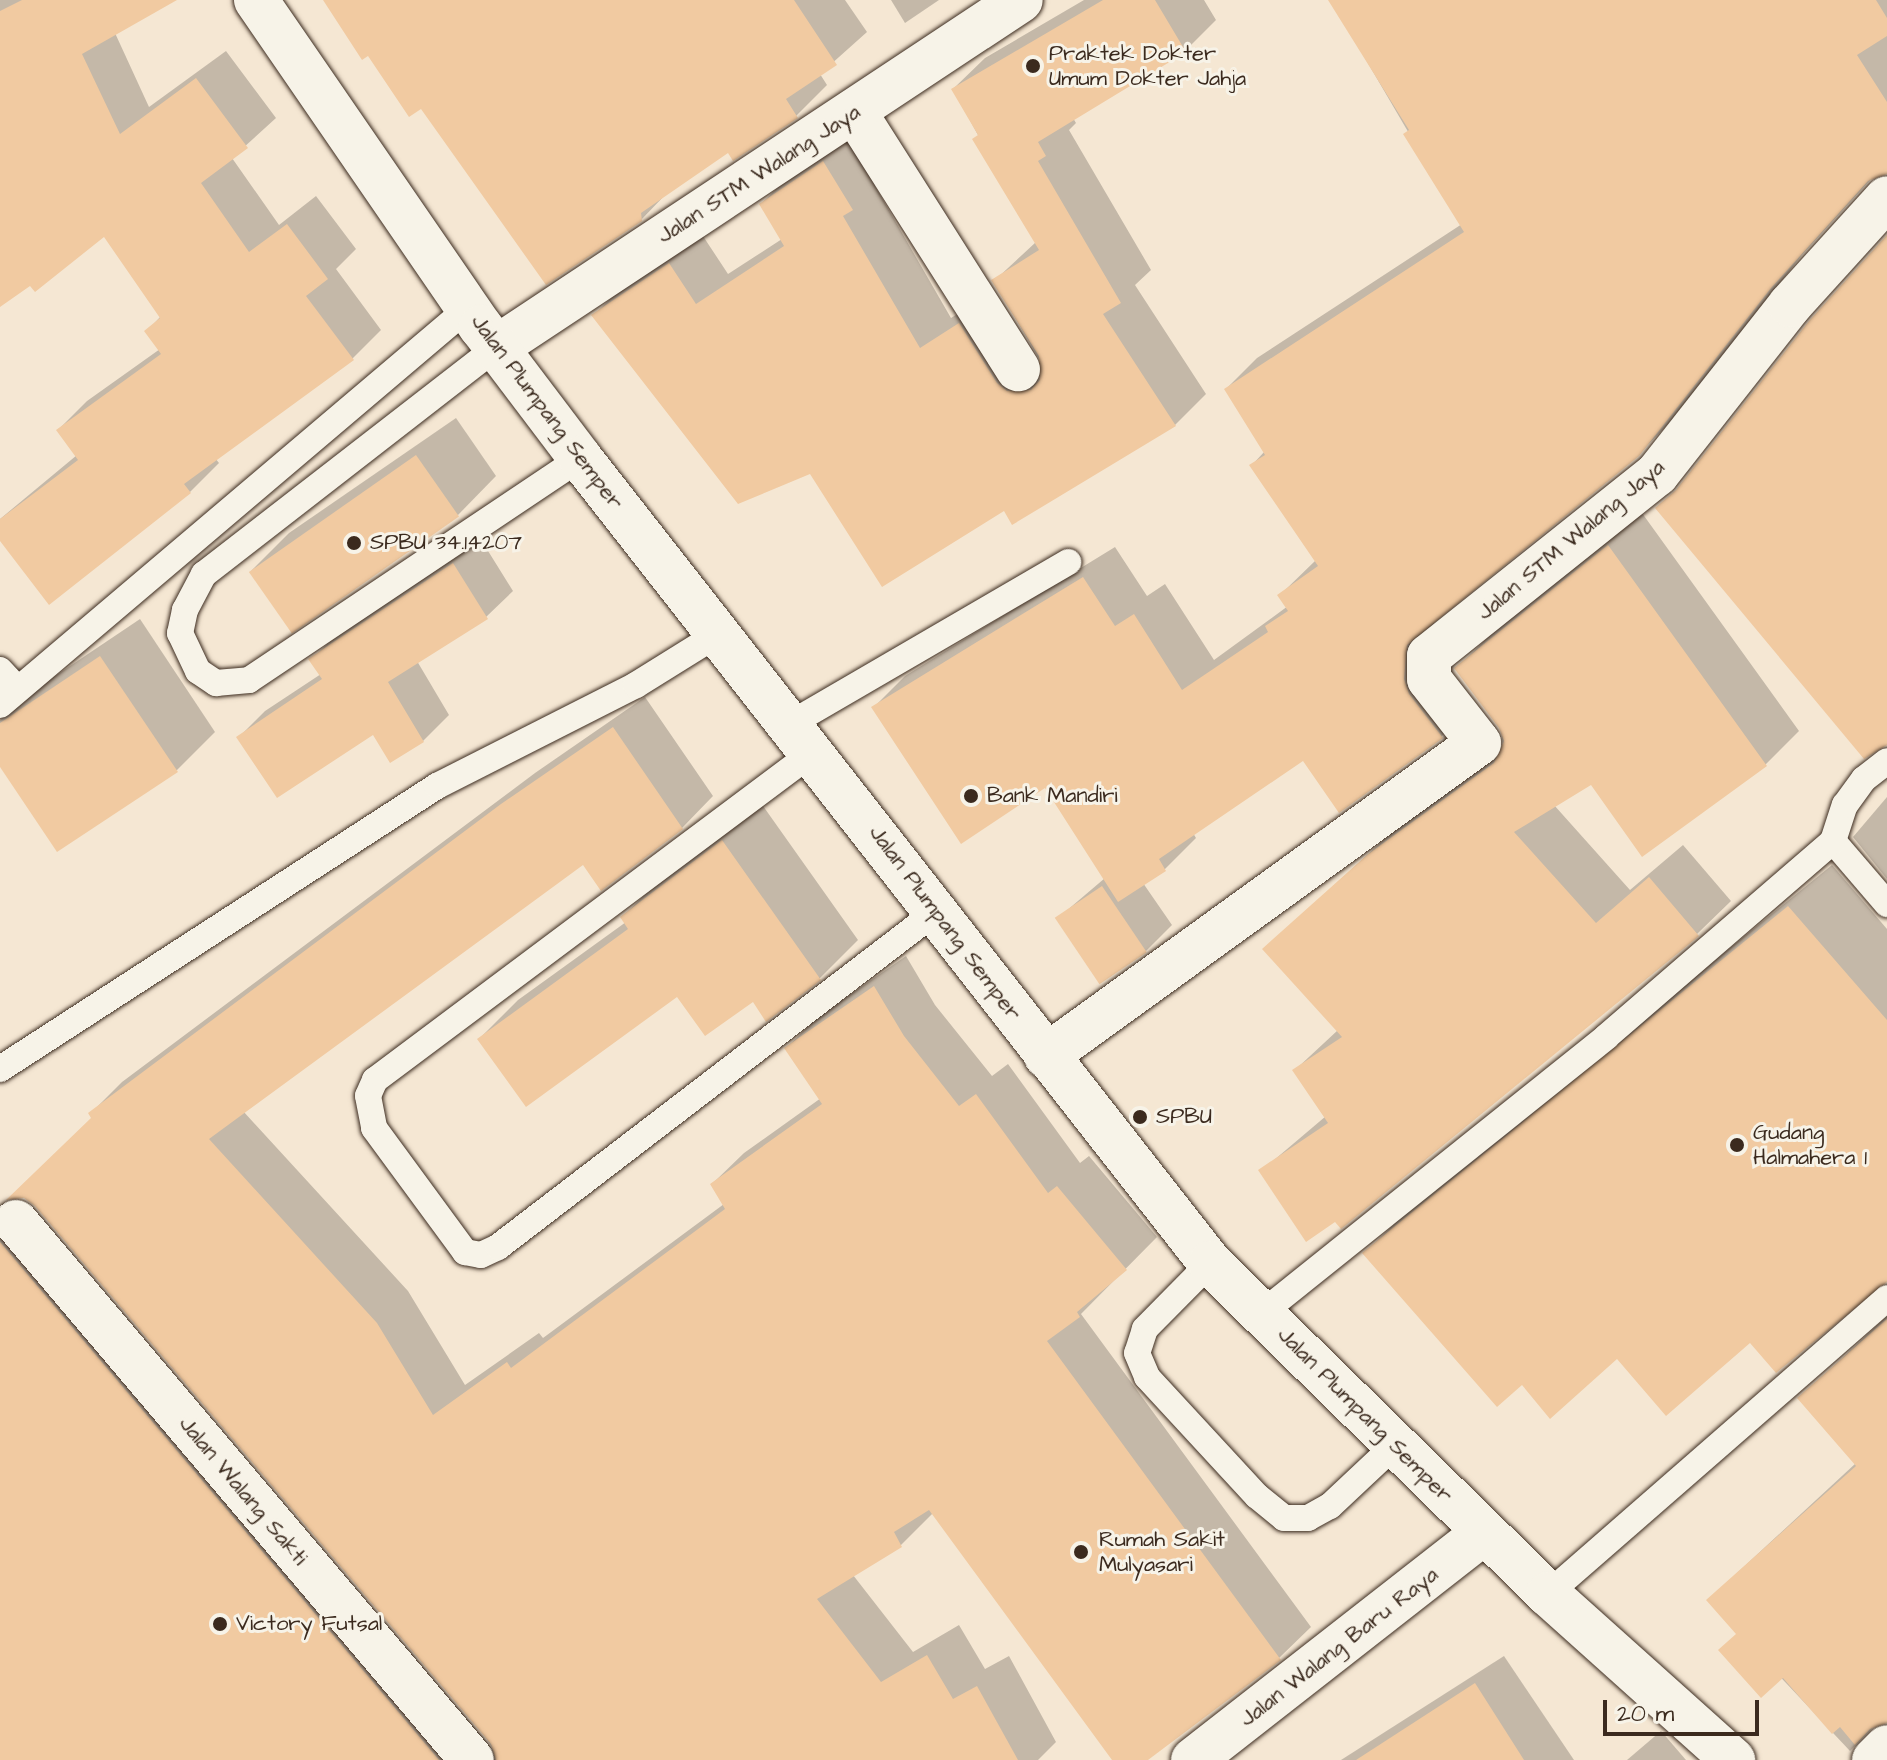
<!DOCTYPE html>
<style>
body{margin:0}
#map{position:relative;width:1887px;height:1760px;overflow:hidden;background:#f5e7d3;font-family:"Architects Daughter",sans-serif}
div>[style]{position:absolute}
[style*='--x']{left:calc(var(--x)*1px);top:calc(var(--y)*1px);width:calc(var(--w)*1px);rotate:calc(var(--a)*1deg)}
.shadow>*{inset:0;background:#0003}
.building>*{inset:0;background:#f1caa1;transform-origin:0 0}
.roads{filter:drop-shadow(0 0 2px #3b2a1e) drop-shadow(0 0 2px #3b2a1e)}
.service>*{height:26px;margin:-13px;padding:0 13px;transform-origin:13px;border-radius:13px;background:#f7f3e8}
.minor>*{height:44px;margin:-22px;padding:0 22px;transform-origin:22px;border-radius:22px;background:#f7f3e8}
.tertiary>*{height:44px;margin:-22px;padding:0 22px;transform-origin:22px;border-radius:22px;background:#f7f3e8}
.secondary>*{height:44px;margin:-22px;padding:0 22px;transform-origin:22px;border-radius:22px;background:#f7f3e8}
.dots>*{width:22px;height:22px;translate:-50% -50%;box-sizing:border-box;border:4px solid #f7f3e8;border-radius:50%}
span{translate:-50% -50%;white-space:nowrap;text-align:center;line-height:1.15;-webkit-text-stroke:6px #f7f3e8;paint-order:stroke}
.poi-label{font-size:22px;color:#3b2a1e}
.left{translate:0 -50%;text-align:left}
.street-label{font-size:22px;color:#3b2a1e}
.scale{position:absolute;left:1603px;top:1700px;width:156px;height:36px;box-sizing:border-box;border:4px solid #3b2a1e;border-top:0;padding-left:10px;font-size:24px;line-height:28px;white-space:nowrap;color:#3b2a1e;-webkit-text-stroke:6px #f7f3e8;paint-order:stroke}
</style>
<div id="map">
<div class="shadow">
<div style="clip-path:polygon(0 0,162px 0,115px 33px,149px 107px,226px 51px,276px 118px,232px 158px,279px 225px,316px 196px,356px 249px,336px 269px,381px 330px,352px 359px,215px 458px,219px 463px,190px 492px,0 538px,0 519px,77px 455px,58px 430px,87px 401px,160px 349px,147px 331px,161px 316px,104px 234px,0 305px)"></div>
<div style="clip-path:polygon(326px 0,845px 0,867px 32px,820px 74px,827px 85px,796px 116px,729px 150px,667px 193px,641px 220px,422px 106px)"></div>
<div style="clip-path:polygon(891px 0,939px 0,905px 23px)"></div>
<div style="clip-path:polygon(1084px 0,1204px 0,1216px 20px,1185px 51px,1073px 118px,1076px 123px,1069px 130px,1151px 270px,1135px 285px,1206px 394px,1175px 425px,1005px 509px,811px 471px,594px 315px,625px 284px,701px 233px,728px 274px,782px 239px,761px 204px,792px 173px,855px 131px,883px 178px,875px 186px,951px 318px,991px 293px,1028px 352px,1042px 364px,994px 281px,1036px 242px,953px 89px,985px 58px)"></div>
<div style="clip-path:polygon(1331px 0,1887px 0,1887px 173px,1872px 178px,1802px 255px,1670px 422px,1638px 455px,1434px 622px,1435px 648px,1473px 705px,1442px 736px,1339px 811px,1304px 758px,1193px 833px,1196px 838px,1165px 869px,1143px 883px,1172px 925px,1146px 951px,1058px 918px,1105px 878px,1046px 785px,874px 707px,905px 676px,1115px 547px,1147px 596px,1165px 584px,1214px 660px,1288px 606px,1280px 595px,1316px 560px,1252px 465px,1265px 451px,1226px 389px,1257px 358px,1462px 224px)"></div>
<div style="clip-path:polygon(456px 418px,496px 476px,458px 515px,251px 571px,289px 533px)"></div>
<div style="clip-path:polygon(1642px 513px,1799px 731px,1765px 765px,1591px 783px,1554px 805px,1630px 890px,1683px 845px,1731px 901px,1697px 934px,1335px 1220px,1261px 1171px,1326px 1116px,1295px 1070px,1338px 1030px,1265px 949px,1403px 822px,1503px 747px,1501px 728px,1457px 668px,1490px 635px)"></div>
<div style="clip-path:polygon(480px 538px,513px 591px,486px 617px,417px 661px,449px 715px,423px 741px,373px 732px,239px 737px,265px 711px,321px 674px,311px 660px,337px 634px)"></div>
<div style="clip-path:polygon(140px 619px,215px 732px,177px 770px,0 763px,0 720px,21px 699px)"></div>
<div style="clip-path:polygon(645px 697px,713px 796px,682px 828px,583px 862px,243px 1111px,408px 1291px,465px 1385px,539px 1333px,543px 1338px,724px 1204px,712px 1184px,744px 1153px,821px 1098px,786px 1048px,818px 1017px,906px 956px,935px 1005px,992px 1076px,1008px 1064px,1080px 1163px,1089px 1156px,1157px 1237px,1081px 1314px,1311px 1627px,1279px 1658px,1144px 1760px,1114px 1760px,933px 1513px,900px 1546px,853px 1575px,913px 1652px,959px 1625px,985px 1669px,1009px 1656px,1056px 1742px,1038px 1760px,0 1760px,0 1225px,27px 1203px,495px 1752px,90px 1114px,122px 1082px,535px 773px)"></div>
<div style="clip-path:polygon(1887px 797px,1887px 879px,1853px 837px)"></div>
<div style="clip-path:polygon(761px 803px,858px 940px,820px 978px,753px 1000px,677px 995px,479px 1039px,518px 1000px,626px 922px,622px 917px,661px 879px)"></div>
<div style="clip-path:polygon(1832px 865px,1887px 929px,1887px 1281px,1750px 1340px,1617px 1356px,1522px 1382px,1365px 1253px,1407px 1211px)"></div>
<div style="clip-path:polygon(1887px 1316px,1887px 1723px,1880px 1721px,1850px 1751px,1708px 1600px,1856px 1463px,1800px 1398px)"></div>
<div style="clip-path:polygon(1504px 1656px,1574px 1760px,1341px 1760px)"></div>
<div style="clip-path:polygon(1661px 1731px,1686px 1760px,1627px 1760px)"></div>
</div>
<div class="building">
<div style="clip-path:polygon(22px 0,177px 0,82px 54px,120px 134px,196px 78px,248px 148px,201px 183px,249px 252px,287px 224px,328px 279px,306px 296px,354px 360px,184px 484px,191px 493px,49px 605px,0 541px,0 519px,78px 460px,56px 430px,161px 354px,144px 331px,160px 318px,104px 237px,35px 292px,30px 286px,0 307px,0 11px)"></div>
<div style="clip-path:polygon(323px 0,794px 0,837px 65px,786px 99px,798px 118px,733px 161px,728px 153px,641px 213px,642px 221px,546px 285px,421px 109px,409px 117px,368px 56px,362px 60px)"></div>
<div style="clip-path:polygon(1103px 0,1155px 0,1186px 52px,1038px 142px,1046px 156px,1038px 161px,1121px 303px,1103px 314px,1176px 426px,1012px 525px,1004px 511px,882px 587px,810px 474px,738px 504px,591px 315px,669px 263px,696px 304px,784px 246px,759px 204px,823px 161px,853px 210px,843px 216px,920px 348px,959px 323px,997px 383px,1007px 391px,1031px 390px,1040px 380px,1039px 356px,991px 280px,1039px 250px,972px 139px,978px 135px,951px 89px)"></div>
<div style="clip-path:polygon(1328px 0,1876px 0,1887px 18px,1887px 36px,1857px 55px,1887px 102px,1887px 174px,1868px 181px,1771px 288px,1639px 456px,1407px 645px,1404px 679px,1409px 694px,1443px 738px,1339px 813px,1303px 761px,1159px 859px,1166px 871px,1118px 902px,1045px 788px,961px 844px,871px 707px,1083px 577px,1115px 626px,1134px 614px,1182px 690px,1268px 632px,1265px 626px,1288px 611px,1277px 595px,1318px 566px,1249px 465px,1265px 455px,1224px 389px,1464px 232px,1403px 134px,1409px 130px)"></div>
<div style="clip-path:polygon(1887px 235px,1887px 745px,1864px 759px,1655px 508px,1676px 490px,1809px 321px)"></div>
<div style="left:416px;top:455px;width:75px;height:204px;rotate:55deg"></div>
<div style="clip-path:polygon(1608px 545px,1767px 766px,1642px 857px,1591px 785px,1514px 832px,1596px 923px,1649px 877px,1699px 936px,1341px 1229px,1335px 1222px,1306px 1242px,1258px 1170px,1328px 1123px,1292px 1070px,1342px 1037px,1262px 949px,1367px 855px,1494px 763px,1504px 741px,1499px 728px,1454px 668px)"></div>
<div style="clip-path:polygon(453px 563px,488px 619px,388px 682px,424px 742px,390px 763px,373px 735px,277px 798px,236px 737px,322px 679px,308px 659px)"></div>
<div style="clip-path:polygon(100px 656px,178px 772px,57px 852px,0 767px,0 723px)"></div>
<div style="clip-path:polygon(613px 727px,683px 829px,601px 891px,583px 865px,209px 1139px,377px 1323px,433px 1415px,507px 1362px,511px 1368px,725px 1209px,710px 1184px,822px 1104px,784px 1048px,874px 986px,904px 1036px,959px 1106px,976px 1094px,1048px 1193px,1057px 1186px,1127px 1270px,1077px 1312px,1080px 1317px,1047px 1341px,1281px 1660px,1148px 1760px,1112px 1760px,929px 1510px,894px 1532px,902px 1547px,817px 1599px,881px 1682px,927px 1655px,953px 1699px,977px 1686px,1018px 1760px,496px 1760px,491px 1744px,35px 1206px,24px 1198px,6px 1200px,91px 1118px,88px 1113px,501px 804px)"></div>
<div style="clip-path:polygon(722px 840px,821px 980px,766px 1022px,753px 1002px,705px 1036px,677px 997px,526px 1107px,477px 1039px,628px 929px,620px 917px)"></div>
<div style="left:1102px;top:886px;width:80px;height:57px;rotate:56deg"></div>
<div style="clip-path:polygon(1788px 906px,1887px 1020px,1887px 1282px,1776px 1373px,1750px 1343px,1666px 1416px,1617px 1359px,1550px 1419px,1522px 1385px,1497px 1407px,1362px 1253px)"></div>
<div style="clip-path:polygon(0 1242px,439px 1760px,0 1760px)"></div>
<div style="clip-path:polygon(1887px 1319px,1887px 1723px,1870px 1729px,1855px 1745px,1840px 1727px,1832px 1734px,1783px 1678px,1761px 1698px,1718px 1650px,1736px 1634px,1706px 1600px,1856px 1466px,1797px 1398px)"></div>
<div style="clip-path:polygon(1475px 1683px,1524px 1760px,1356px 1760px)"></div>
</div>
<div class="roads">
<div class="service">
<div style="--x:497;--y:347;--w:371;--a:142.2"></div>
<div style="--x:204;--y:574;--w:41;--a:117.8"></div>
<div style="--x:185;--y:610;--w:24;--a:102"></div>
<div style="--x:180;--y:633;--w:42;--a:64.7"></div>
<div style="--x:198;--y:671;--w:22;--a:34"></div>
<div style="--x:216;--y:683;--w:33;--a:-5"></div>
<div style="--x:249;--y:680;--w:399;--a:-33.8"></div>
<div style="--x:0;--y:670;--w:26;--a:47"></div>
<div style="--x:0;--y:705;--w:614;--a:-40.31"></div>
<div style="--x:790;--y:724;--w:322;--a:-30.2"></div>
<div style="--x:812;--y:753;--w:546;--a:143.19"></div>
<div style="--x:375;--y:1080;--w:17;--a:114"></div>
<div style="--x:368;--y:1096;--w:33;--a:79"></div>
<div style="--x:374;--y:1128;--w:154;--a:53.7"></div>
<div style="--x:465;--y:1252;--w:16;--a:11"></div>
<div style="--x:481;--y:1255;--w:19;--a:-25"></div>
<div style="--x:498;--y:1247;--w:554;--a:-37.45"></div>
<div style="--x:1833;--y:841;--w:83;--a:49.4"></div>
<div style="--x:0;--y:1069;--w:521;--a:-32.93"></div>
<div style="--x:437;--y:786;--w:223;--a:-26.9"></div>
<div style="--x:636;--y:685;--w:97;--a:-31.9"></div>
<div style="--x:1210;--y:1263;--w:93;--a:134.6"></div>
<div style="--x:1145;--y:1329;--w:25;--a:108"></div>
<div style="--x:1137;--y:1353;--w:26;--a:67"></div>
<div style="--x:1147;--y:1377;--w:162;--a:47.3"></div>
<div style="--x:1257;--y:1496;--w:35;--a:39"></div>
<div style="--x:1284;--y:1518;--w:24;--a:0"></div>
<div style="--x:1308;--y:1518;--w:25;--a:-29"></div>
<div style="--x:1330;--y:1506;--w:88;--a:-43.2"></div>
<div style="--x:1262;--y:1313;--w:441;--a:-38.7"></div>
<div style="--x:1606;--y:1037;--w:300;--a:-40.8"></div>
<div style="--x:1833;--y:841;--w:38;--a:-72"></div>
<div style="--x:1845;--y:805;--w:32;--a:-54"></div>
<div style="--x:1864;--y:779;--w:29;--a:-38"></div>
<div style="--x:1548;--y:1594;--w:450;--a:-41.1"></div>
</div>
<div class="minor">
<div style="--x:854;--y:111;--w:306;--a:57.6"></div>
<div style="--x:497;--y:347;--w:628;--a:-33.51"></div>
<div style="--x:1046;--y:1056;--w:534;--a:-35.86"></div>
<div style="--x:1479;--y:743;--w:81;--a:-128"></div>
<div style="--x:1429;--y:679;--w:23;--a:-90"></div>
<div style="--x:1429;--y:656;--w:292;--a:-38.6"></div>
<div style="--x:1657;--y:474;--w:215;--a:-51.8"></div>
<div style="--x:1790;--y:305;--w:144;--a:-47.8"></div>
<div style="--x:16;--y:1222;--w:705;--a:49.72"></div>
<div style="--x:1874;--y:1760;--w:18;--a:-45"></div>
</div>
<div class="tertiary">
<div style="--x:1193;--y:1760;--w:369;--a:-38"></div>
</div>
<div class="secondary">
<div style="--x:256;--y:0;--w:397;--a:55.5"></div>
<div style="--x:481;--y:327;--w:164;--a:52.9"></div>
<div style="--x:580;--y:458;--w:1022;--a:51.95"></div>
<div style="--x:1210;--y:1263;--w:473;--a:44.4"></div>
<div style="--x:1548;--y:1594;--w:249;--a:41.9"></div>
</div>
</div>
<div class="dots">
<div style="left:1033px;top:66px;background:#3b2a1e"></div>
<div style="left:354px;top:543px;background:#3b2a1e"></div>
<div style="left:971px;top:796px;background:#3b2a1e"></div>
<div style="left:1140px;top:1117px;background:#3b2a1e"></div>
<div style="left:1737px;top:1145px;background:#3b2a1e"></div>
<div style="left:1081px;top:1552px;background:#3b2a1e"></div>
<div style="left:220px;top:1624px;background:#3b2a1e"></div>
</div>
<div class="poi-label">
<span class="left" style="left:1049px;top:66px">Praktek Dokter<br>Umum Dokter Jahja</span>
<span class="left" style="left:370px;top:543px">SPBU 34.14207</span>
<span class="left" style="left:987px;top:796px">Bank Mandiri</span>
<span class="left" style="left:1156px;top:1117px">SPBU</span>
<span class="left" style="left:1753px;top:1145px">Gudang<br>Halmahera 1</span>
<span class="left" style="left:1099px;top:1552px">Rumah Sakit<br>Mulyasari</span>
<span class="left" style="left:236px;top:1624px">Victory Futsal</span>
</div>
<div class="street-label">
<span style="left:759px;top:174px;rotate:-33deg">Jalan STM Walang Jaya</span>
<span style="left:547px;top:412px;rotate:53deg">Jalan Plumpang Semper</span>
<span style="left:1571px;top:540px;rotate:-40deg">Jalan STM Walang Jaya</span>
<span style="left:945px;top:923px;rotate:53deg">Jalan Plumpang Semper</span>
<span style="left:1365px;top:1415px;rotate:45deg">Jalan Plumpang Semper</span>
<span style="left:243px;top:1491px;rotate:50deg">Jalan Walang Sakti</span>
<span style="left:1339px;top:1647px;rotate:-38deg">Jalan Walang Baru Raya</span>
</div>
<div class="scale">20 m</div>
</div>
